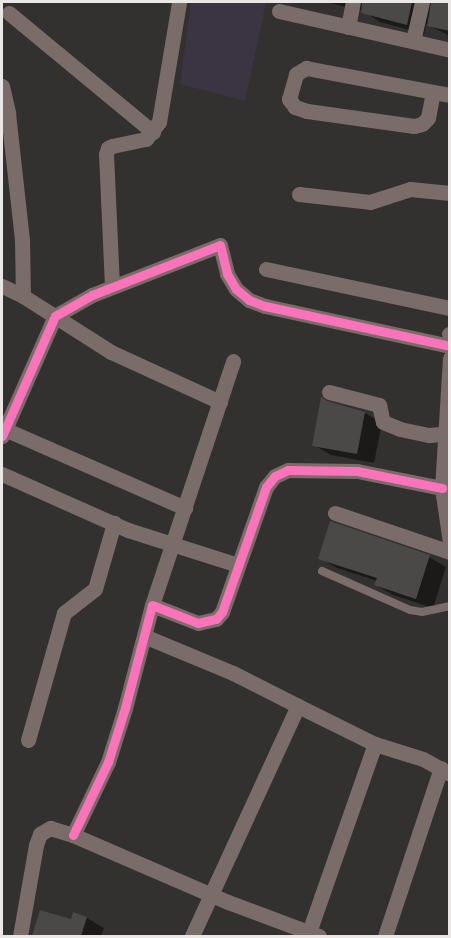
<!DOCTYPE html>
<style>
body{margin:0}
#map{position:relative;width:451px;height:938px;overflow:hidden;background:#33312f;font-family:"Exo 2",sans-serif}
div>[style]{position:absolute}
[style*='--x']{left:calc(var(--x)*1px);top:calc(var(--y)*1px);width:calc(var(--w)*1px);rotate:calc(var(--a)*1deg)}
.commercial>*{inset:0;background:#3a3443}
.shadow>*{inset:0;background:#0007}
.building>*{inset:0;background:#4a4948}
.service>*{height:8px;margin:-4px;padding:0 4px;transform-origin:4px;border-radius:4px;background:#7a6c69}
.minor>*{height:15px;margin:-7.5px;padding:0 7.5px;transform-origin:7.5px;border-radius:7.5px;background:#7a6c69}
.cycleway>*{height:9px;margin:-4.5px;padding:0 4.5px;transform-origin:4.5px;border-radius:4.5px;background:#fb73b8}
span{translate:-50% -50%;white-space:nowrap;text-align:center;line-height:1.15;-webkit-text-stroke:4.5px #2a2624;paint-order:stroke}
.frame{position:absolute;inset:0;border:3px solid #eae7e6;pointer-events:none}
</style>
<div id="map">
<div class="commercial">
<div style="clip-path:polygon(191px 2px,266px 2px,245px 101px,180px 84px)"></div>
</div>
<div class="shadow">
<div style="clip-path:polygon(326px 2px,450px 2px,450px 36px,426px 24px,424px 34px,380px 22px,363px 11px)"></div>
<div style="clip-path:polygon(365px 413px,382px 423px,374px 463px,331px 455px,314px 445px)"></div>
<div style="clip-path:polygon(429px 557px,446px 567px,433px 608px,393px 595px,376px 585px,377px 581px,337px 568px,320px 558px)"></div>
<div style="clip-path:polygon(41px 912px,72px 921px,74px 914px,87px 918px,104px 928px,101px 936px,34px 936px)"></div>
</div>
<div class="building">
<div style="clip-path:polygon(362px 2px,412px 2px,407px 25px,361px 13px)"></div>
<div style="clip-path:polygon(431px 2px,450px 2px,450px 31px,427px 26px)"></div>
<div style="clip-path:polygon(321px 397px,327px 401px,365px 412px,357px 454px,312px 446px)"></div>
<div style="clip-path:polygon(330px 521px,430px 555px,416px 599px,374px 585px,377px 578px,318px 559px)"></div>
<div style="clip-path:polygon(40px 910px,71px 919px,73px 912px,87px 917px,81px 936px,32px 936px)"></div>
</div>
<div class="service">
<div style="--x:322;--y:571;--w:96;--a:23.9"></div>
<div style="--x:410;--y:610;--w:12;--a:9"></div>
<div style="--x:422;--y:612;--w:29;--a:-12"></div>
</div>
<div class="minor">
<div style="--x:279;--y:11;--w:175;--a:12.8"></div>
<div style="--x:9;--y:13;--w:187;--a:39.6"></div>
<div style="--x:348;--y:27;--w:25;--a:-79"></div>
<div style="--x:413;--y:41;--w:40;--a:-77"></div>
<div style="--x:2;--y:86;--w:28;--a:77"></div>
<div style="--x:8;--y:113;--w:128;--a:83.7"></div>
<div style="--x:22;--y:240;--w:56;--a:89"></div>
<div style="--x:433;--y:92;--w:26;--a:101"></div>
<div style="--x:428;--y:118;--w:8;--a:135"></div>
<div style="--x:422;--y:124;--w:8;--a:166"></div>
<div style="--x:414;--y:126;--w:108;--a:-172"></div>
<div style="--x:307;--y:111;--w:13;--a:-162"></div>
<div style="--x:295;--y:107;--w:10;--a:-127"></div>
<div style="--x:289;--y:99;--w:26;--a:-74"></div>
<div style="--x:296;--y:74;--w:12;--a:-31"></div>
<div style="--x:306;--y:68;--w:147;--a:10.6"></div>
<div style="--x:299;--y:194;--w:71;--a:6.4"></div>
<div style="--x:370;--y:202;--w:42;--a:-18"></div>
<div style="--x:410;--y:189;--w:40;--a:5.7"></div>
<div style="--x:266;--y:269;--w:188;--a:12"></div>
<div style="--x:2;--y:286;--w:23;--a:25"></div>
<div style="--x:23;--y:296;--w:104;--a:32.5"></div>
<div style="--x:111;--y:352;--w:120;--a:24.6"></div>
<div style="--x:112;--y:286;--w:132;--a:-92.6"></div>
<div style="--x:106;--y:154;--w:6;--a:-72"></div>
<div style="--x:108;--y:148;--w:4;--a:-27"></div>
<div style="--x:112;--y:146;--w:35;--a:-12"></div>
<div style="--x:146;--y:139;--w:21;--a:-53"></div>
<div style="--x:159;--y:122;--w:122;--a:-80.5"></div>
<div style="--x:449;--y:334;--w:1;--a:0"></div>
<div style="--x:450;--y:358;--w:130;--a:93.5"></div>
<div style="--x:442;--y:488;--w:55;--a:81.6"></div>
<div style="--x:329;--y:392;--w:52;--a:14.6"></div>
<div style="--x:379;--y:405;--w:17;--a:77"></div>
<div style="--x:383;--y:422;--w:18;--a:22"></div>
<div style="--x:400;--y:429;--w:30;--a:12"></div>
<div style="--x:429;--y:435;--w:21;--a:-5"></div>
<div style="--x:2;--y:428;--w:200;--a:23.6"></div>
<div style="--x:2;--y:436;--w:131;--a:-66.2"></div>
<div style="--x:55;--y:316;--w:43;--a:-29.6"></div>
<div style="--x:92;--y:295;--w:137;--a:-21.3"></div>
<div style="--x:220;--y:245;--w:30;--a:76"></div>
<div style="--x:227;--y:274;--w:17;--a:59"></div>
<div style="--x:236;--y:289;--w:17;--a:40"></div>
<div style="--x:249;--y:300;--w:17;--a:21"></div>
<div style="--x:265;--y:306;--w:189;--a:12.2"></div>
<div style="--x:2;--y:474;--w:138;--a:24"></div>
<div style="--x:128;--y:530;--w:115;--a:17.7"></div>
<div style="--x:335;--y:513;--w:121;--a:18.7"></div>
<div style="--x:152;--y:605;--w:257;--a:-71.6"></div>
<div style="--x:144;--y:636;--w:96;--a:22.6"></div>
<div style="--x:233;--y:673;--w:73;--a:26.9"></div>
<div style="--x:28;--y:740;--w:132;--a:-74.2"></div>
<div style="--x:64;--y:613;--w:39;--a:-38"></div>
<div style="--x:95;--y:589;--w:69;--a:-73.9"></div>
<div style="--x:73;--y:835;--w:81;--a:-64.4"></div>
<div style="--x:108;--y:762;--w:57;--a:-72.5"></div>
<div style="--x:125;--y:708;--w:106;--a:-75.3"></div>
<div style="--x:152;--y:605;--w:49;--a:21.4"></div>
<div style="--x:198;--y:623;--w:18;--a:-13"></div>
<div style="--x:216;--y:619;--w:9;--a:-49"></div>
<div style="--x:222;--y:612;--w:133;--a:-70.6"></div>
<div style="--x:266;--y:487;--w:14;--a:-51"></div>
<div style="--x:275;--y:476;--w:14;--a:-25"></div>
<div style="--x:288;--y:470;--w:69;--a:0.8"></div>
<div style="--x:357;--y:471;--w:87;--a:11.3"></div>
<div style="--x:309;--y:932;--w:199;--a:-70.7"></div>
<div style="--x:20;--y:936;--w:92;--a:-80"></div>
<div style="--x:36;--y:845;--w:12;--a:-70"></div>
<div style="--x:40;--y:834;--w:12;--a:-31"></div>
<div style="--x:50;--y:828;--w:24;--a:17"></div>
<div style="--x:73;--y:835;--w:169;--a:23.4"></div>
<div style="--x:228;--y:902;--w:97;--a:20.5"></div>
<div style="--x:192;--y:936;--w:253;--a:-65.3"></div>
<div style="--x:298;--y:706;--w:86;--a:26.3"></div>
<div style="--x:375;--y:744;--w:50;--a:17.4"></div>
<div style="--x:423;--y:759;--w:31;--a:29"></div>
<div style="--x:385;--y:936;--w:177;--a:-71.6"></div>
</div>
<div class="cycleway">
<div style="--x:2;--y:436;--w:131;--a:-66.2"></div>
<div style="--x:55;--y:316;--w:43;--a:-29.6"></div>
<div style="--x:92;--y:295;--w:137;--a:-21.3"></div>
<div style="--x:220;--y:245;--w:30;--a:76"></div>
<div style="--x:227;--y:274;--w:17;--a:59"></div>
<div style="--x:236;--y:289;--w:17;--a:40"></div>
<div style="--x:249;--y:300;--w:17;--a:21"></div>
<div style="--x:265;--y:306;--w:189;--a:12.2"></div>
<div style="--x:73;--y:835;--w:81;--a:-64.4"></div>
<div style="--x:108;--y:762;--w:57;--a:-72.5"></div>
<div style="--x:125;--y:708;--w:106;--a:-75.3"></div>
<div style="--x:152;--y:605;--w:49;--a:21.4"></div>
<div style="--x:198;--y:623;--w:18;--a:-13"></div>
<div style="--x:216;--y:619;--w:9;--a:-49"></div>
<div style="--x:222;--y:612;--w:133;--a:-70.6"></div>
<div style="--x:266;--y:487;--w:14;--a:-51"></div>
<div style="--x:275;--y:476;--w:14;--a:-25"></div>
<div style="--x:288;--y:470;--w:69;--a:0.8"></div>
<div style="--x:357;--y:471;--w:87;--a:11.3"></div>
</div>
<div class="frame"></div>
</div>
